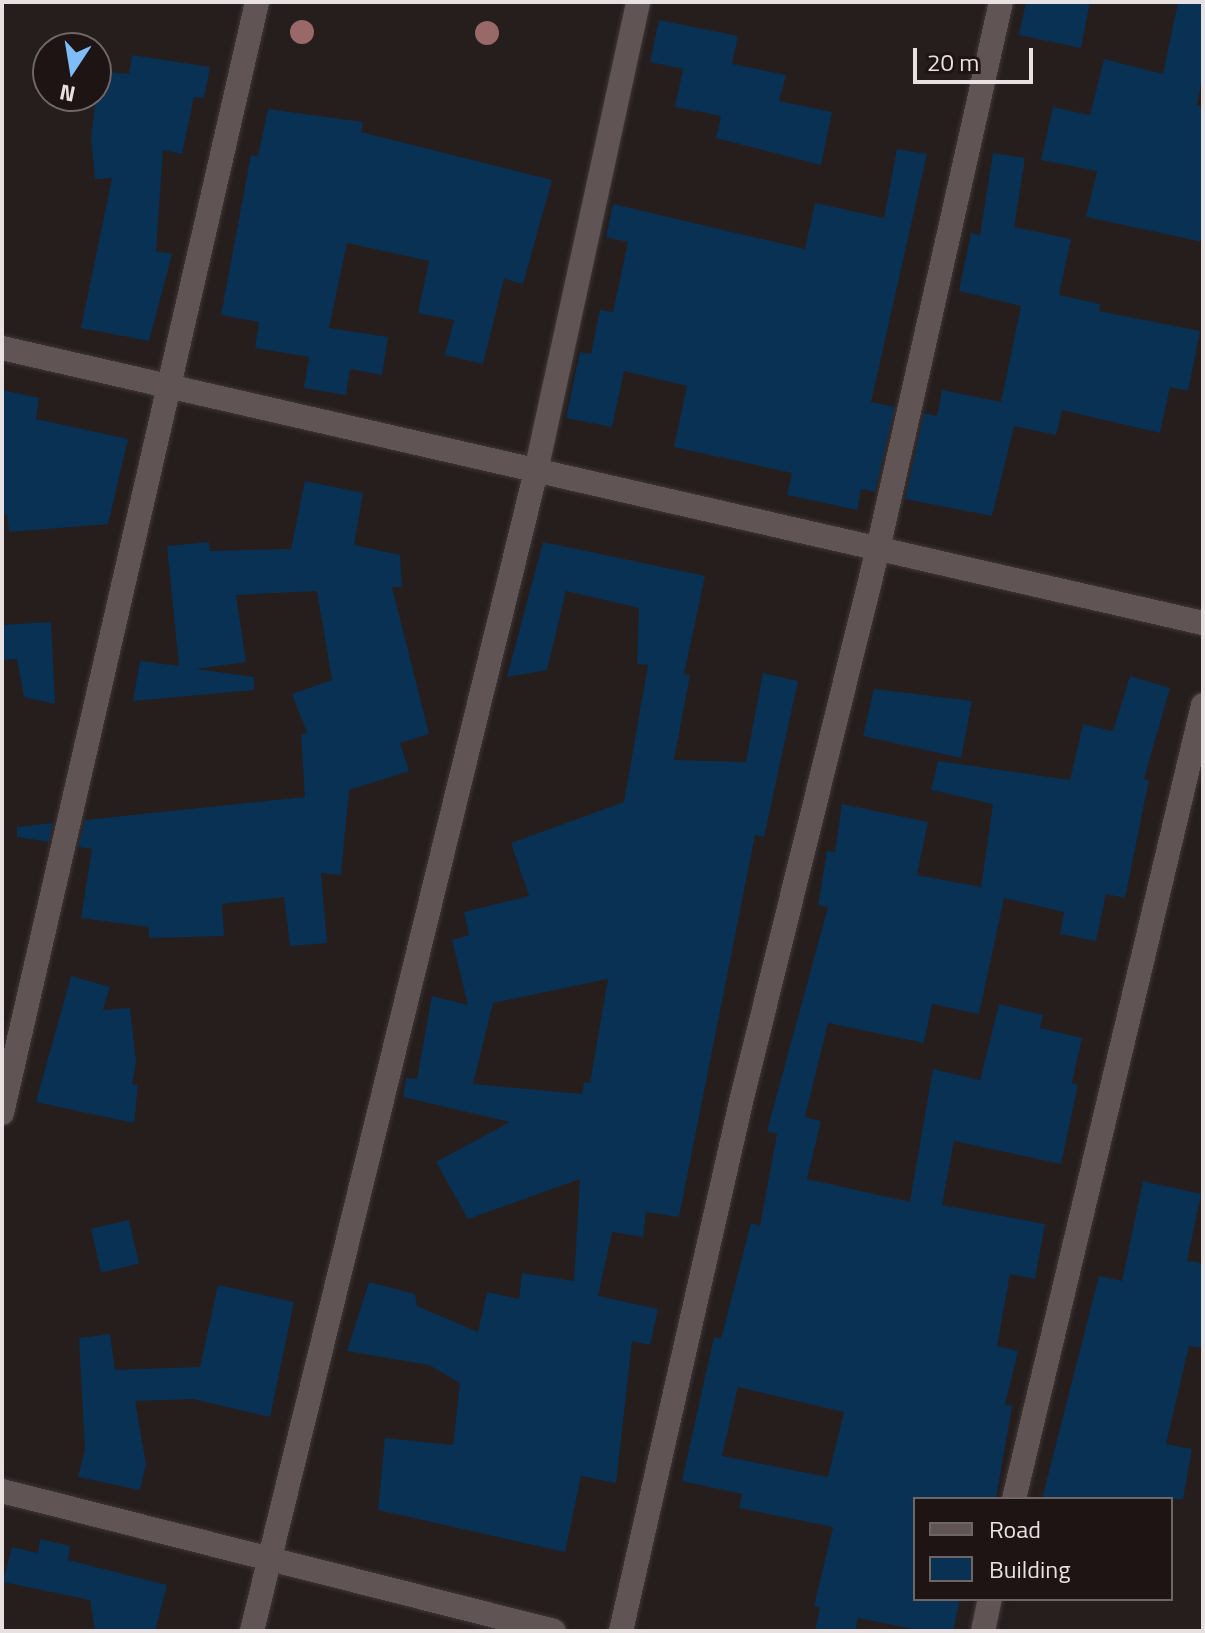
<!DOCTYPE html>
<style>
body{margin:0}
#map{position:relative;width:1205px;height:1633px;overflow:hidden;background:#261d1d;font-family:"Titillium Web",sans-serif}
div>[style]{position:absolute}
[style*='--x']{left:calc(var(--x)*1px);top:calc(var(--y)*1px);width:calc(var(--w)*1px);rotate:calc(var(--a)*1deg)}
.building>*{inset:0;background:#083153;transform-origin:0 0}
.roads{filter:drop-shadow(0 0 2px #3f3737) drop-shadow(0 0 2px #3f3737)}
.street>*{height:24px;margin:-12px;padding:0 12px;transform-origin:12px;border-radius:12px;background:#605454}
.trees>*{width:24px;height:24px;margin:-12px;border-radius:50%;background:#986968}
span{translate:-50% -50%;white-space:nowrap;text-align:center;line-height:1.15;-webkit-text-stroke:6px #1d1413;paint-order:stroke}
.frame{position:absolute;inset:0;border:4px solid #e8e1e1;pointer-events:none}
.legend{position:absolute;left:913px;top:1497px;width:260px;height:104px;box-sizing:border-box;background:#1d1413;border:2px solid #6e6665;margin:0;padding:10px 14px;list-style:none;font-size:24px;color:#e8e1e1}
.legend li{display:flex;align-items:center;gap:16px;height:40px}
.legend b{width:40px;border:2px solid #6e6665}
.north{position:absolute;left:32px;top:32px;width:80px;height:80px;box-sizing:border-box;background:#1d1413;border:2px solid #6e6665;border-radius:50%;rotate:192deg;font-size:22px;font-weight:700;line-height:32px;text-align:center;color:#e8e1e1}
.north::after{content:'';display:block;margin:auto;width:28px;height:36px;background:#7ebdf9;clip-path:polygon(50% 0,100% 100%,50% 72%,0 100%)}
.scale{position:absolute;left:913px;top:48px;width:120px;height:36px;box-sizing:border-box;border:4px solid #e8e1e1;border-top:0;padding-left:10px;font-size:24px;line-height:28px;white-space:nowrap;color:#e8e1e1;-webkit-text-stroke:6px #1d1413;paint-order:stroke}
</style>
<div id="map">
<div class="building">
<div style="clip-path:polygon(1026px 2px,1090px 2px,1081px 48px,1019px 35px)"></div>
<div style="clip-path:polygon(1178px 2px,1203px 2px,1203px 74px,1197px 105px,1203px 106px,1203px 242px,1086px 217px,1097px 171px,1041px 160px,1053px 107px,1090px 115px,1104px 59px,1163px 74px)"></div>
<div style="clip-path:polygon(659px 20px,738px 36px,732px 64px,786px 75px,779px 101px,832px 112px,821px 165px,716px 138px,721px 116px,675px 107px,683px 69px,650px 62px)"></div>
<div style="clip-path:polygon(132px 55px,210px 67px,204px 98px,194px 97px,182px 154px,163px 150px,156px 251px,172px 254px,149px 341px,81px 328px,112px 178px,95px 179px,91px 138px,99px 71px,129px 74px)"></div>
<div style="clip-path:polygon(268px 109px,363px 122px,361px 132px,552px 180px,523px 284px,504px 279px,483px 364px,445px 355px,454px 320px,418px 313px,429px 261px,347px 243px,329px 328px,388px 337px,382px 375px,350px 369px,346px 395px,304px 388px,309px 357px,255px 348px,259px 322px,221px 315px,251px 155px,258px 156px)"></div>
<div style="clip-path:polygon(897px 149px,927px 154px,871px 402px,895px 407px,875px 492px,861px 489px,857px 510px,787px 495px,792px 473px,674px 447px,687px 386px,624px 371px,612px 427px,566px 418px,580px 352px,591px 354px,600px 310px,613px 312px,628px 242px,606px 237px,613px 204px,805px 249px,815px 203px,884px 218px)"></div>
<div style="clip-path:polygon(993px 153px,1025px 158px,1014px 227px,1071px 239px,1059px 295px,1100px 304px,1099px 311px,1200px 331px,1188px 391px,1170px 387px,1160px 433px,1062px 410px,1056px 435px,1014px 426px,992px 516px,905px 499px,924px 413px,937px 416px,942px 390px,1001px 402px,1021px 306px,959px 291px,971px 233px,980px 235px)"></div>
<div style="clip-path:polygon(2px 390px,39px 398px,36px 419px,128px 439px,108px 524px,9px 532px,7px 514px,2px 515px)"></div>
<div style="clip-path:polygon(305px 481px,363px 493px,354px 545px,400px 555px,402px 587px,392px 587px,429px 734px,400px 743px,409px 771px,349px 790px,341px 875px,321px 873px,327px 943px,290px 946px,284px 897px,222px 904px,224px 936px,149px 938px,149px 927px,81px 918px,92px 849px,78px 847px,85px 820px,305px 797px,301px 735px,307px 733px,292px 694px,332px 680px,317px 591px,236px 595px,246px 662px,196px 669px,254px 677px,254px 690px,133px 701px,140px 661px,179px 666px,167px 546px,209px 542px,210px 551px,291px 549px)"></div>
<div style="clip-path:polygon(evenodd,543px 542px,705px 576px,684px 674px,690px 675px,674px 760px,746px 762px,763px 673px,798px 681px,764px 837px,755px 835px,679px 1217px,646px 1212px,643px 1237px,612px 1232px,598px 1296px,658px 1309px,650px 1345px,632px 1341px,616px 1483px,581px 1476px,565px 1552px,378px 1510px,385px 1438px,453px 1445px,460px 1383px,429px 1365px,347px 1351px,369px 1282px,415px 1294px,417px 1306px,478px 1332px,487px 1292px,519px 1299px,522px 1273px,574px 1281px,580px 1179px,468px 1219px,436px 1162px,510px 1122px,403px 1097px,406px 1078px,417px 1079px,432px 996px,468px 1005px,452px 940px,469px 935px,464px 912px,529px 896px,511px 843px,624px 802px,648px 665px,637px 664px,639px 608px,566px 591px,547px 670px,507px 677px,543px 542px,608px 979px,590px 1083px,584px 1082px,582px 1094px,473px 1084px,493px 1003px,608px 979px)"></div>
<div style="clip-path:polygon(51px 622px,55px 704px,24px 697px,17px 659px,2px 660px,2px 625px)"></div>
<div style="clip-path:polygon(evenodd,1130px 676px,1170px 688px,1144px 779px,1149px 780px,1125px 898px,1106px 894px,1096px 941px,1060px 934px,1064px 912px,1004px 898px,979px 1014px,932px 1004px,924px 1043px,828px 1023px,805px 1117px,821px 1121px,807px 1179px,910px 1202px,933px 1069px,980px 1080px,999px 1004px,1043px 1015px,1040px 1028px,1082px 1038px,1072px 1083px,1078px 1085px,1061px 1164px,954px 1141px,942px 1205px,1045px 1224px,1035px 1279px,1010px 1274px,997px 1346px,1018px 1351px,1005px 1405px,1012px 1406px,996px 1499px,915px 1499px,915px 1599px,960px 1599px,953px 1631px,923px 1631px,858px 1618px,855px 1631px,815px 1631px,820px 1608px,814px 1606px,833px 1527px,739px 1508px,742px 1494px,682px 1481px,714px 1337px,721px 1339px,751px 1223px,760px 1226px,777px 1134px,767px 1131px,828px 907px,818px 905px,827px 851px,835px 852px,842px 804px,928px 822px,917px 875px,981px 887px,993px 804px,931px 790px,938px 761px,1070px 780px,1083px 724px,1113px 731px,1130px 676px,738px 1387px,844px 1412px,828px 1477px,722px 1456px,738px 1387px)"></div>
<div style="clip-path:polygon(874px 689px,972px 701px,961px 758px,863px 736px)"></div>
<div style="clip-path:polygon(53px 823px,49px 842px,17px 837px,17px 827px)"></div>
<div style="clip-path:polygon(71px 976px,110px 987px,103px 1010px,130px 1008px,136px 1062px,132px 1084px,138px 1085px,134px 1123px,36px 1102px)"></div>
<div style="clip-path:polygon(1143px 1181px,1201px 1194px,1187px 1261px,1203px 1263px,1203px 1348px,1189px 1346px,1166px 1444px,1192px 1449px,1183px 1499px,1042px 1499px,1099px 1276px,1122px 1281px)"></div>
<div style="left:129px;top:1220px;width:45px;height:39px;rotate:77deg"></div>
<div style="clip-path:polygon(218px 1285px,294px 1302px,270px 1417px,193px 1399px,135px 1401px,146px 1464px,140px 1490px,78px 1477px,85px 1450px,79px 1338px,110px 1334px,115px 1370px,200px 1367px)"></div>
<div style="clip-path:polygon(40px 1539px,70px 1546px,68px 1560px,167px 1585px,155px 1631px,95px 1631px,90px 1600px,3px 1582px,12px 1547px,38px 1553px)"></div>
</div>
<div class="roads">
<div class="street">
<div style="--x:2;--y:348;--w:1232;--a:12.9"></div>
<div style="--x:2;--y:1113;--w:1140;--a:-77.07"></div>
<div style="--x:2;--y:1491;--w:569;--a:14.23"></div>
<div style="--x:1014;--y:1499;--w:816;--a:-76.61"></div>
<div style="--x:252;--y:1631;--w:1194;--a:-76.24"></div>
<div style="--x:536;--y:471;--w:480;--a:-77.7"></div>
<div style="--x:621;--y:1631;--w:542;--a:-77.22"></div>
<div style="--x:741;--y:1102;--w:570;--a:-76.09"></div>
<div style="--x:878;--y:549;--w:561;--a:-77.33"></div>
<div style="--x:983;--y:1631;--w:33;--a:-78"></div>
</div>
</div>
<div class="trees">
<div style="left:302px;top:32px"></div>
<div style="left:487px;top:33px"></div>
</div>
<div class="frame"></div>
<ul class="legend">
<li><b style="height:10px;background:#605454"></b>Road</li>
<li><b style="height:22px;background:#083153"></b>Building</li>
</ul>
<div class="north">N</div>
<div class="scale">20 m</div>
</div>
